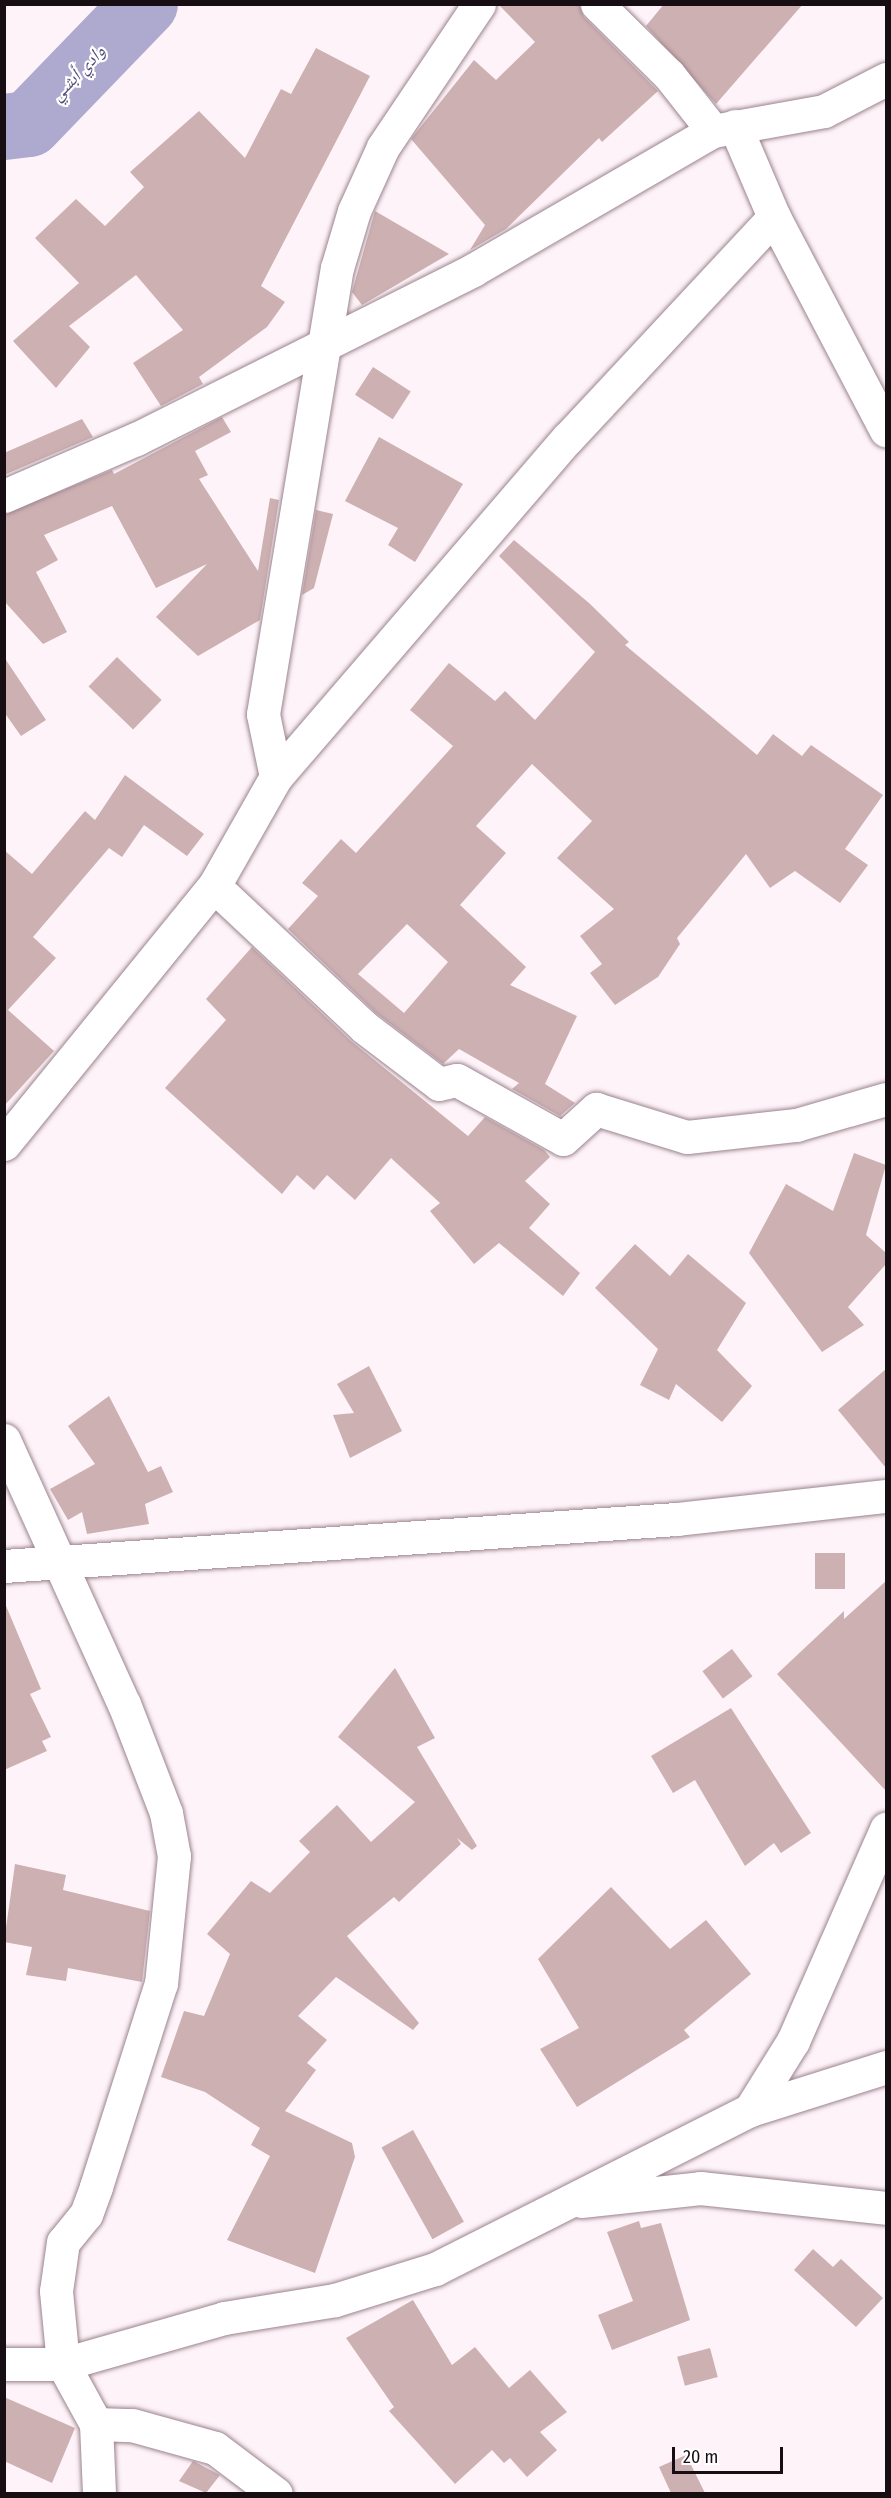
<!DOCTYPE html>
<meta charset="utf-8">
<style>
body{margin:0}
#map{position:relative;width:891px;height:2498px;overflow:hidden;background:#fef3f8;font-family:"Fira Sans Condensed","Noto Naskh Arabic",sans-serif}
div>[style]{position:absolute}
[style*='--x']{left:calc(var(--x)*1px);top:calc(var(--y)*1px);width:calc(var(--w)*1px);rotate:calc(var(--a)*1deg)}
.river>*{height:66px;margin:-33px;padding:0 33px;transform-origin:33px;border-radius:33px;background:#aea9ce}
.building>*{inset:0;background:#cdb0b2;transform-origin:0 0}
.roads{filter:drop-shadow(0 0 2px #9b838f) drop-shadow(0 0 2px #9b838f)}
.minor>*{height:33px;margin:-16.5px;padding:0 16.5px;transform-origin:16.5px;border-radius:16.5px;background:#fff}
span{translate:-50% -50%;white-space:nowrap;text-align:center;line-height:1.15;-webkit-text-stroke:4.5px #fff;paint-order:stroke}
.water-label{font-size:18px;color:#52497b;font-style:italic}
.frame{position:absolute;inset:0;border:6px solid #160e12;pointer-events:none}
.scale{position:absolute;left:672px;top:2447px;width:111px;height:27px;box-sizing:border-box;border:3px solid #160e12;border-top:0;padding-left:8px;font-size:18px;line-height:21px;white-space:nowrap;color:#160e12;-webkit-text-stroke:4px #fff;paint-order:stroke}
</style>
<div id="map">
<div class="river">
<div style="--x:4;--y:127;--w:25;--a:-7"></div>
<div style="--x:29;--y:124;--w:167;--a:-46"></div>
</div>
<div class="building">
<div style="clip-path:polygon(498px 4px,579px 4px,584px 17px,658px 91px,602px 142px,599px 138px,506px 229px,470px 250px,485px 225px,411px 139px,474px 60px,496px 80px,535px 42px)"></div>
<div style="clip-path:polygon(664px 4px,803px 4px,716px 104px,646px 26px)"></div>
<div style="clip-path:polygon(316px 48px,370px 76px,261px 286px,285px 302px,267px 327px,199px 377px,203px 384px,161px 406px,133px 363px,183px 330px,136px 275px,69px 326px,90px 347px,56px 388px,13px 341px,79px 283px,35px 238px,76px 199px,105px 226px,144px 187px,130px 172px,199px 111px,245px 158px,281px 89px,291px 94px)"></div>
<div style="clip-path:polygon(375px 211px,449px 254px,362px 305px,352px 292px)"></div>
<div style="left:373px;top:367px;width:45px;height:33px;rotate:33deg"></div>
<div style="clip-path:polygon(222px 417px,231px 432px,195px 451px,208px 475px,199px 479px,258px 571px,270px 498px,279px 500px,260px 620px,198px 656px,156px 617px,207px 564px,156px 588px,112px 506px,44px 535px,58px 560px,36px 572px,67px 632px,43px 644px,4px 601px,4px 514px,112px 470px,114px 474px)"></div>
<div style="clip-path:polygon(82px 419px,93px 437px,4px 475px,4px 453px)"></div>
<div style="clip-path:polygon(379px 437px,463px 484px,415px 562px,388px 545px,398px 528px,345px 501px)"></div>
<div style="clip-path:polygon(316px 510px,333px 514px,314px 588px,302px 595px)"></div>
<div style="clip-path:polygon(evenodd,514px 540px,589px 603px,629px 642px,625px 645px,757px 755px,773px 734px,802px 756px,811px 745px,883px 795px,845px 849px,868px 865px,840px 903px,795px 871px,770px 888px,746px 854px,677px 938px,680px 944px,658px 977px,615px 1005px,590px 973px,602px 964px,580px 936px,614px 909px,557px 858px,592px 821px,532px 764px,476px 826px,506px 853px,460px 905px,526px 967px,510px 985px,577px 1016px,545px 1084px,575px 1103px,560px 1116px,512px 1089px,519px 1083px,459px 1049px,443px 1064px,376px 1013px,288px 929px,318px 896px,302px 883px,341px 839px,356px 853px,453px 746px,410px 710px,449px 663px,495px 701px,505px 691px,535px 720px,595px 652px,499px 556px,514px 540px,407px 924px,448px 962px,404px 1013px,358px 974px,407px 924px)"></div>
<div style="clip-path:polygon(4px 657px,46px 720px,21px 736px,4px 712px)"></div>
<div style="left:117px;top:657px;width:62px;height:41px;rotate:44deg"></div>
<div style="clip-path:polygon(125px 775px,204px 834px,187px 856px,144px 825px,122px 857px,109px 848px,33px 937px,56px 958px,8px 1010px,54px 1051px,4px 1106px,4px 850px,32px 874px,85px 811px,95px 820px)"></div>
<div style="clip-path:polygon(252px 947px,351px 1041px,468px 1136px,485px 1117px,544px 1150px,550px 1157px,525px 1181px,550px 1204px,529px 1228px,580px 1273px,563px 1296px,499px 1243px,474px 1264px,430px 1211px,440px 1203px,391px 1158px,355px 1200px,327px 1175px,314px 1190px,297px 1175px,282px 1194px,165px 1088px,226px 1020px,206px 999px)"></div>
<div style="clip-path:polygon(854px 1153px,886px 1165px,866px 1235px,886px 1253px,886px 1264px,848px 1307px,864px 1325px,822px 1352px,749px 1253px,786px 1184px,833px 1211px)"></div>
<div style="clip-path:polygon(635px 1244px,670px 1276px,688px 1254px,746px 1303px,717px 1350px,752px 1386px,722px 1422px,676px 1384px,669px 1400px,640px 1385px,658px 1349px,595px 1288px)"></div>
<div style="clip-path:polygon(369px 1366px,402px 1431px,350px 1458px,333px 1415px,354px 1413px,337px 1384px)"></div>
<div style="clip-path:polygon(886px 1369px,886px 1468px,838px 1410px)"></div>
<div style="clip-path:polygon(109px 1396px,148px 1472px,161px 1466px,173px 1492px,145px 1504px,149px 1524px,87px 1534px,82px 1512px,68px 1520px,50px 1489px,95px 1464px,68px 1426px)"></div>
<div style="left:815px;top:1553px;width:30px;height:36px"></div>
<div style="clip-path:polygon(886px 1581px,886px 1791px,777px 1674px,844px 1611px,844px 1619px)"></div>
<div style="clip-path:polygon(4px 1601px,41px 1689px,30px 1694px,51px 1737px,42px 1741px,47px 1751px,4px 1770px)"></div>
<div style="left:732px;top:1649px;width:34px;height:37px;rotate:53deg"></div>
<div style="clip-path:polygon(395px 1668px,435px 1738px,417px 1747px,477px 1846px,472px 1850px,457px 1838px,461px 1844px,399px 1902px,394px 1897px,347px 1936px,419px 2023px,413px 2030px,336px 1977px,298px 2016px,327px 2040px,307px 2063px,316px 2070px,285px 2111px,352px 2143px,355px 2157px,315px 2273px,227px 2240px,270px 2156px,251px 2145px,260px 2128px,205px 2092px,161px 2077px,184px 2011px,204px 2016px,230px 1954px,207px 1934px,251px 1881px,270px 1893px,310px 1852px,299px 1841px,337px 1805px,371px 1842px,415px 1802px,338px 1737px)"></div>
<div style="clip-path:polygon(731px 1708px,811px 1833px,781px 1853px,774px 1843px,745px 1866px,695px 1780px,673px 1793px,651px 1756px)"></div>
<div style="clip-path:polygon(15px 1864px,66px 1875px,63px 1890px,150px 1911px,142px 1982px,68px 1968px,66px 1981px,26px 1975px,32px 1947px,4px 1942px)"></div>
<div style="clip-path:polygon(611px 1887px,670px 1949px,706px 1920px,751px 1974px,684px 2030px,690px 2037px,577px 2107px,540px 2049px,579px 2028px,538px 1959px)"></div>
<div style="left:413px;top:2130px;width:105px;height:36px;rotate:61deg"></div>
<div style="clip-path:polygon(639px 2221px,641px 2228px,661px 2223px,690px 2320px,612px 2350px,598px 2315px,633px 2301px,607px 2232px)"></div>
<div style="clip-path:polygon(813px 2249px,833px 2267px,841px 2259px,883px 2298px,856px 2327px,794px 2270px)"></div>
<div style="clip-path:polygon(413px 2300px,452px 2365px,475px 2347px,509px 2388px,530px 2370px,567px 2412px,540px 2432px,557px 2450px,527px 2477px,510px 2458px,504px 2463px,492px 2450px,455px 2484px,389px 2411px,394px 2407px,346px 2338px)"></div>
<div style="left:710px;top:2348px;width:30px;height:34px;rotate:75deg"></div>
<div style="clip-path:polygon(4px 2397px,75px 2428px,52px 2483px,4px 2461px)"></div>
<div style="clip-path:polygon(686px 2455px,705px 2493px,671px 2493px,659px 2467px)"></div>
<div style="clip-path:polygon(193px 2461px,220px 2475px,206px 2493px,179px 2481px)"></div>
</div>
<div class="roads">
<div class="minor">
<div style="--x:597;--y:4;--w:101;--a:44.6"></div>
<div style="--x:669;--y:75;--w:71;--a:51.8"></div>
<div style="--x:713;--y:131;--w:113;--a:-10.2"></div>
<div style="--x:824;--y:111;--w:70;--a:-27.3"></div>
<div style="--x:735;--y:126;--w:99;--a:66.8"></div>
<div style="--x:774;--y:217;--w:241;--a:62.3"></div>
<div style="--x:4;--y:496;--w:144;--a:-23.4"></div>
<div style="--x:136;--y:439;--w:377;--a:-26.6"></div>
<div style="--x:473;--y:270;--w:277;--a:-30.1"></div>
<div style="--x:276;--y:777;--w:64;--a:-101.7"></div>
<div style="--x:263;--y:714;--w:452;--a:-80.6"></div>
<div style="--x:337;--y:268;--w:59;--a:-73.4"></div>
<div style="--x:354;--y:211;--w:70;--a:-65.6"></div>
<div style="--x:383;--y:147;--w:172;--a:-56.1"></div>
<div style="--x:214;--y:886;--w:206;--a:43.2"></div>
<div style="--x:364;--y:1027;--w:94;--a:37.2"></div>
<div style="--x:439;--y:1084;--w:18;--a:-13"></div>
<div style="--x:457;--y:1080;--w:121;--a:29.1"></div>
<div style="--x:563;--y:1139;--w:45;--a:-42.3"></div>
<div style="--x:596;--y:1109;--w:95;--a:17.1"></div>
<div style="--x:687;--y:1137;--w:110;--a:-6.3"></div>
<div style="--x:796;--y:1125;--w:94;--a:-16.1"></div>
<div style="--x:4;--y:1144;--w:333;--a:-50.9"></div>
<div style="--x:214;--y:886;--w:125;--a:-60.4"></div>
<div style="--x:276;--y:777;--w:447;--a:-49.3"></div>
<div style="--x:568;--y:438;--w:302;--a:-47"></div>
<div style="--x:4;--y:1440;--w:290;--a:65.6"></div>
<div style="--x:124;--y:1704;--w:117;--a:68.9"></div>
<div style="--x:166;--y:1813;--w:44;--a:79.5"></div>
<div style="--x:174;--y:1856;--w:128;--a:95.8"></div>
<div style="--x:161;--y:1983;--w:214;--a:107.7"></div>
<div style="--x:96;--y:2187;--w:29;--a:110"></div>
<div style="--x:86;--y:2214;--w:36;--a:129"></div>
<div style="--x:63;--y:2242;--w:49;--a:98.1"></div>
<div style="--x:56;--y:2291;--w:73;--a:84.5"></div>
<div style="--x:63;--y:2364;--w:68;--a:61.2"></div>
<div style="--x:96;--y:2424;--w:70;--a:87.5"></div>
<div style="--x:4;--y:1566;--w:674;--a:-4"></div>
<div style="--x:676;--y:1519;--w:211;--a:-6.3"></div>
<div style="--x:750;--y:2110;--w:143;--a:-17.5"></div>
<div style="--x:581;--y:2201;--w:120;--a:-6.2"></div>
<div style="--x:700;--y:2188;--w:187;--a:6.1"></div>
<div style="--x:4;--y:2364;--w:59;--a:0"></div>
<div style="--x:63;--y:2364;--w:167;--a:-15.9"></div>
<div style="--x:224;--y:2318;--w:112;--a:-9.2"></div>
<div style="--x:335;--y:2300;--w:105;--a:-17.2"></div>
<div style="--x:435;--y:2269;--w:353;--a:-26.8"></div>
<div style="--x:750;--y:2110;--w:81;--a:-58.1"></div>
<div style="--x:793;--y:2041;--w:232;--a:-66.3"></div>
<div style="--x:96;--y:2424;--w:36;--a:2"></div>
<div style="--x:132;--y:2425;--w:86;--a:15.5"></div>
<div style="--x:215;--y:2448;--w:76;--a:37"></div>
</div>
</div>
<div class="water-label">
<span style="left:78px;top:73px;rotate:-46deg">وادي أبشي</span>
</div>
<div class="frame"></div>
<div class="scale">20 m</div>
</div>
